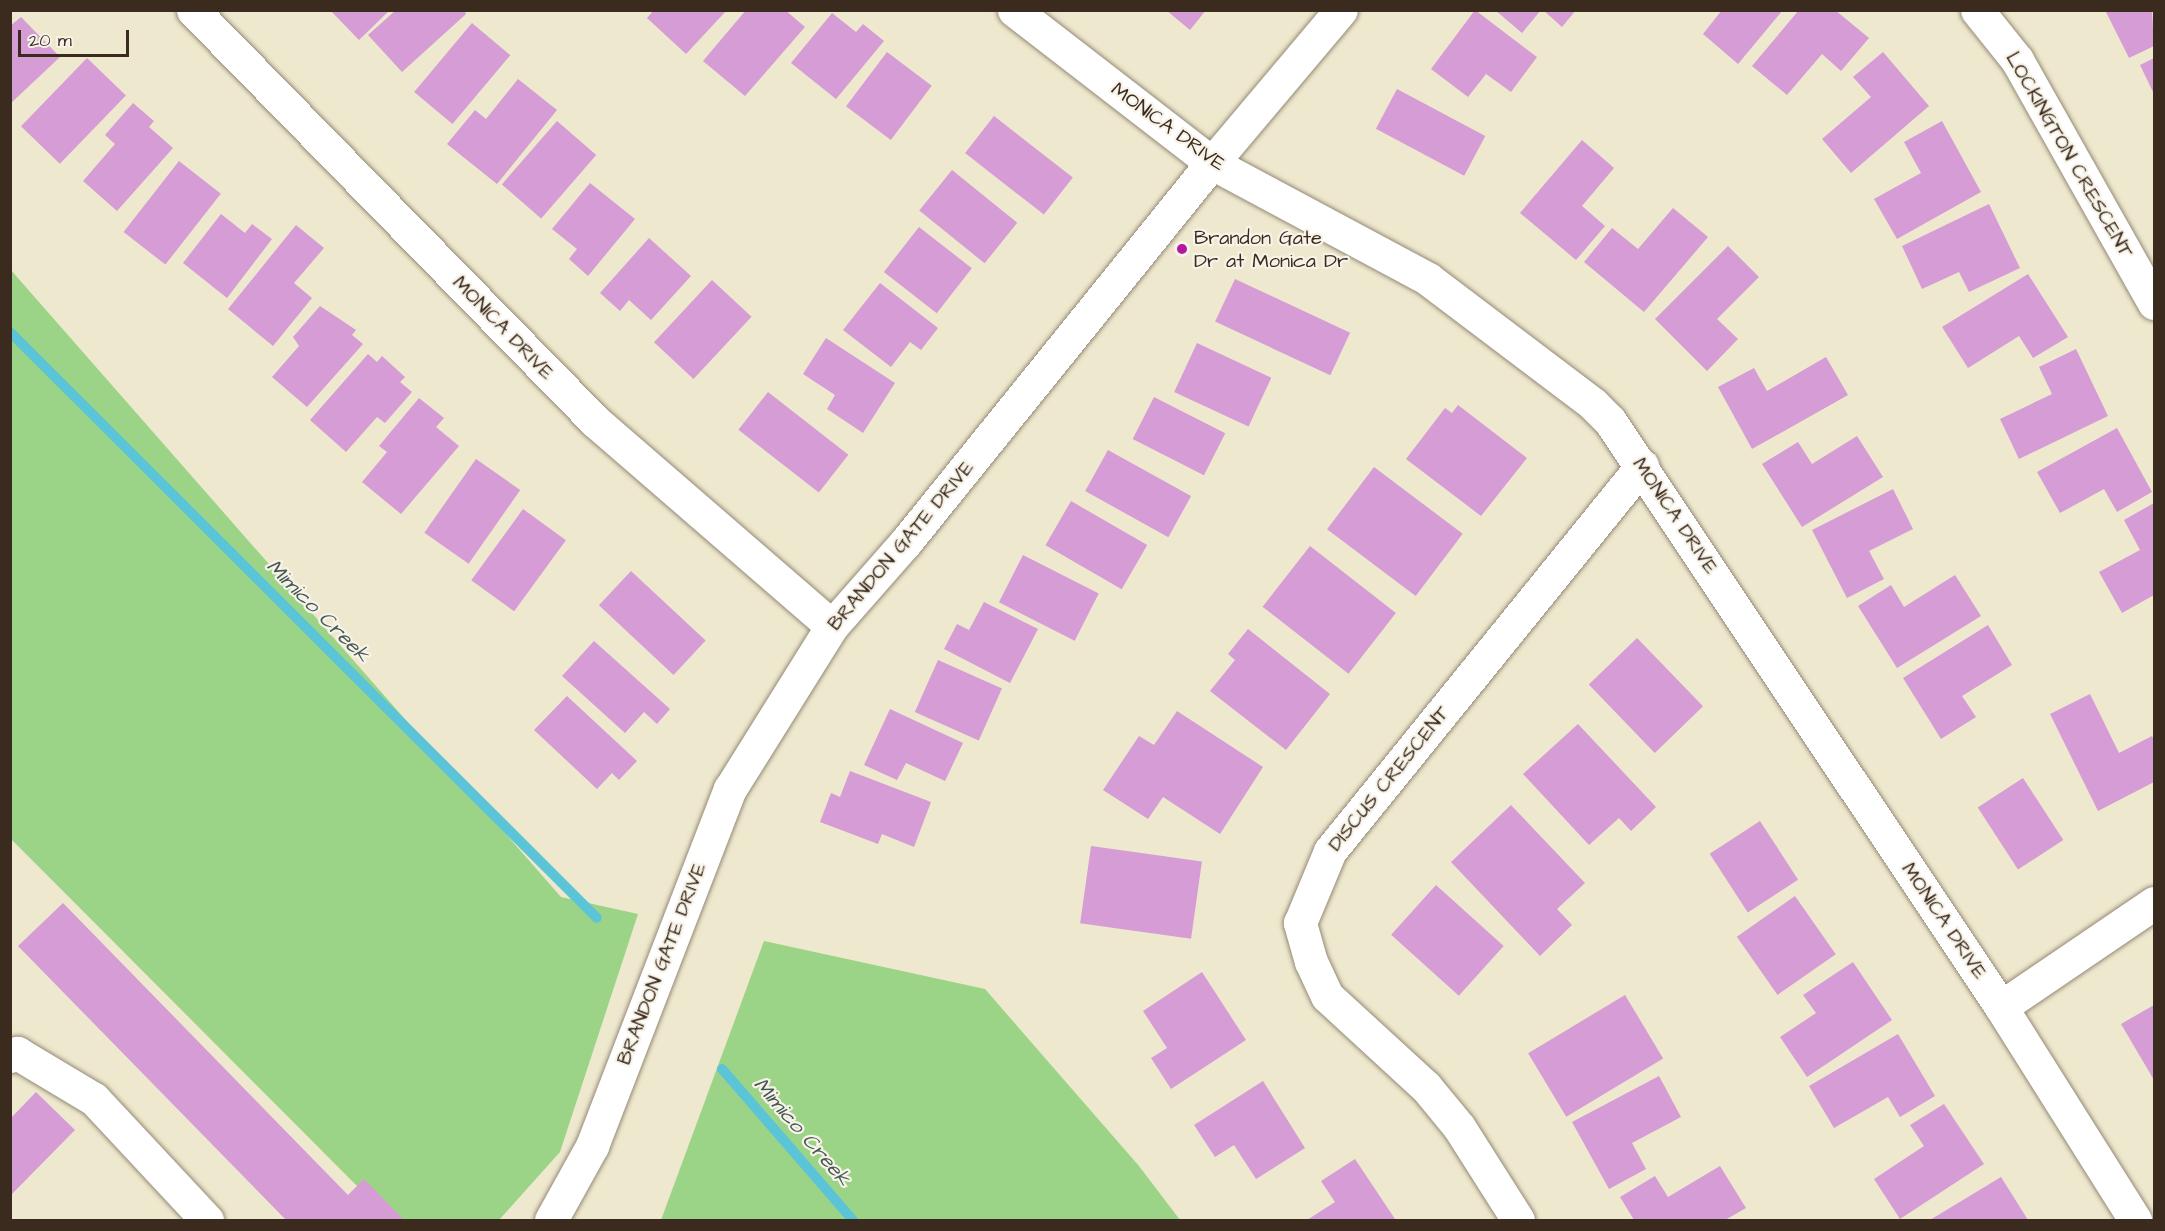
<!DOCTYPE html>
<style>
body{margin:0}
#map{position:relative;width:2165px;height:1231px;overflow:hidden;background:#eee8ce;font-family:"Architects Daughter",sans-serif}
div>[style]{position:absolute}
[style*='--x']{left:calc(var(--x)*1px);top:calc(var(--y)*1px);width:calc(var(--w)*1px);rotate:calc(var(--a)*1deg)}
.green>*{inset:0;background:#9cd487}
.stream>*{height:10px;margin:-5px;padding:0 5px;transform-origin:5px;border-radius:5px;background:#5bc4d6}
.building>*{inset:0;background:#d59cd5;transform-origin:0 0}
.roads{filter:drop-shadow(0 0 2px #948976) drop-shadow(0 0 2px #948976)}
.minor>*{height:33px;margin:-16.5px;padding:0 16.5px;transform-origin:16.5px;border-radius:16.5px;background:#fff}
.dots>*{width:16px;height:16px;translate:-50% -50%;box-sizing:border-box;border:3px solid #f7f3e8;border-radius:50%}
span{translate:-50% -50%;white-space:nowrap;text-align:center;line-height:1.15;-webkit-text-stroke:4.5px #f7f3e8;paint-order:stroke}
.street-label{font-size:20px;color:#3b2a1e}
.poi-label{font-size:20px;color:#3b2a1e}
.left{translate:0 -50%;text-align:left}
.water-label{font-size:21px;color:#455855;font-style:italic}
.frame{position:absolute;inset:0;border:12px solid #3b2a1e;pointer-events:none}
.scale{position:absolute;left:18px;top:30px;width:111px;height:27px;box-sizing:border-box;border:3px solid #3b2a1e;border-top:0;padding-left:8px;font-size:18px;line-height:21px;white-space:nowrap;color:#3b2a1e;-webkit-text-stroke:4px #f7f3e8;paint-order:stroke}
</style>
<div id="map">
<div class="green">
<div style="clip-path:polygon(10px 269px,561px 897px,638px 914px,560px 1152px,499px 1220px,391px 1220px,11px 839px)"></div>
<div style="clip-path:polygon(764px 941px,985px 989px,1139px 1166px,1180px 1220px,661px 1220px)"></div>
</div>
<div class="stream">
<div style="--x:10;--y:332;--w:829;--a:44.95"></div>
<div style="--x:722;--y:1069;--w:200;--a:49.1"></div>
</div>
<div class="building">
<div style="clip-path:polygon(330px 10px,390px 10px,359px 40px)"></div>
<div style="clip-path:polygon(396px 10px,464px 10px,466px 14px,402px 72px,368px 35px)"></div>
<div style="clip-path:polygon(654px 10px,727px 10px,686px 54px,647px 18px)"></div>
<div style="clip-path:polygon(746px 10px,785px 10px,805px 27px,745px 96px,703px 61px)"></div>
<div style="clip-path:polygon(1166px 10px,1206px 10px,1190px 30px)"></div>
<div style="clip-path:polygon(1475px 10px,1537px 57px,1511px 92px,1486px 74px,1468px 97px,1431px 69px)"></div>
<div style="clip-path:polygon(1495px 10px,1541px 10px,1522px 33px)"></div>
<div style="clip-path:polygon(1543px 10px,1576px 10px,1562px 27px)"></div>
<div style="clip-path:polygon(1722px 10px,1783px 10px,1738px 64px,1703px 34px)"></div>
<div style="clip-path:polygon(1799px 10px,1835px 10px,1869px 38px,1841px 71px,1822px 54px,1787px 95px,1752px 66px)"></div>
<div style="clip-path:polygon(2105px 10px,2152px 10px,2154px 46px,2129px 58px)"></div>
<div style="clip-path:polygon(832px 13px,856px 32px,863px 24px,884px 41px,836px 99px,791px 63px)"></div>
<div style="clip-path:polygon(21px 17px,60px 57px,10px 104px,10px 26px)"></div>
<div style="left:472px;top:23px;width:50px;height:90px;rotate:40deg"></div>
<div style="left:887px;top:52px;width:56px;height:68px;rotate:37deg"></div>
<div style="clip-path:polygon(1883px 52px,1929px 106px,1851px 173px,1822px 139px,1871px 97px,1853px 77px)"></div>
<div style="left:87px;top:58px;width:54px;height:95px;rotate:44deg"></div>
<div style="clip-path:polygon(2154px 58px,2154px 94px,2140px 65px)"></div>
<div style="clip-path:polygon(518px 79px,557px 110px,497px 184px,447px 144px,475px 110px,486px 119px)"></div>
<div style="left:1397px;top:89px;width:100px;height:45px;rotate:28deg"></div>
<div style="clip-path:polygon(133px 103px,154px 121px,149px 127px,173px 148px,117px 211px,83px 181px,115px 144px,105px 135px)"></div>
<div style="left:994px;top:116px;width:100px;height:47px;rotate:38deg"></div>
<div style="left:557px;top:121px;width:52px;height:84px;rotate:41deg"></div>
<div style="clip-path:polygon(1942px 121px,1981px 192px,1897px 239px,1874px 199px,1921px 173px,1904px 142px)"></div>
<div style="clip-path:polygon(1582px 140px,1614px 168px,1582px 206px,1605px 226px,1576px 260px,1520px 213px)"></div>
<div style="left:179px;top:161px;width:53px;height:90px;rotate:38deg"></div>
<div style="left:952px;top:170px;width:84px;height:52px;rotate:39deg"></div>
<div style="clip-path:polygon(590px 183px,635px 219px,588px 276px,569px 259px,577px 249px,552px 229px)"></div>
<div style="clip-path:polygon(1989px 204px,2020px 268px,1969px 292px,1959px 272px,1922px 289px,1902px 246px)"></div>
<div style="clip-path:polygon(1673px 208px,1708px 237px,1644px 312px,1584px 262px,1612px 228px,1638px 249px)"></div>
<div style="clip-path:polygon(221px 214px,245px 233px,252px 224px,272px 239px,227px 298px,183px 263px)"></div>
<div style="clip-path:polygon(296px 225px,324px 248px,294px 283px,312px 298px,273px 346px,228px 309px)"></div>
<div style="left:919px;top:227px;width:67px;height:57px;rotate:38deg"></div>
<div style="clip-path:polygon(649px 238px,691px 276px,651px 320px,629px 300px,620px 311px,600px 293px)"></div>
<div style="clip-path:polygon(1728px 246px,1759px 277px,1717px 319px,1738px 339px,1707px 371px,1655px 319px)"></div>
<div style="clip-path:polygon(2028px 274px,2068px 337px,2033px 358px,2019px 336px,1968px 368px,1942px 327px)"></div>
<div style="left:1235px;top:279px;width:127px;height:47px;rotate:25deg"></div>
<div style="left:712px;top:280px;width:54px;height:85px;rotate:43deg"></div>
<div style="clip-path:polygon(880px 283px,938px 328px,921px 350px,910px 342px,891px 367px,843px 330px)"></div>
<div style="clip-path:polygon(320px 306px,356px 330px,352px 335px,363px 344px,307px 407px,272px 377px,299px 346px,293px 337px)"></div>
<div style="clip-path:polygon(826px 338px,895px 383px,863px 433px,827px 409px,835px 395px,803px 374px)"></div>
<div style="left:1197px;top:343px;width:82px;height:54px;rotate:25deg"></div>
<div style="clip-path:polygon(2076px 349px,2108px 416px,2019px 459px,2000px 419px,2052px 394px,2039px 367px)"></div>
<div style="clip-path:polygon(368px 354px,377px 362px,382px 356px,405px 377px,400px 382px,412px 392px,385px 423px,377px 417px,346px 452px,310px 420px)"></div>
<div style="clip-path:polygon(1826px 357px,1848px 395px,1752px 449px,1718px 387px,1754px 368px,1767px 391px)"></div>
<div style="left:768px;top:392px;width:102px;height:48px;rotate:38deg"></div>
<div style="left:1154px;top:397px;width:80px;height:47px;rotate:27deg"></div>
<div style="clip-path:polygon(419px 398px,444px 418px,436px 427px,459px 446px,401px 514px,362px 482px,387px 452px,379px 446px)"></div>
<div style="clip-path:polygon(1458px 405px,1527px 458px,1481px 516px,1406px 459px,1445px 408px,1452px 413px)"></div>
<div style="clip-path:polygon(2117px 428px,2152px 492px,2117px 512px,2104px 489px,2060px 513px,2037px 472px)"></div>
<div style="clip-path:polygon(1857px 436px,1883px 477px,1802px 527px,1762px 464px,1798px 442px,1812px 464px)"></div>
<div style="left:1108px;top:450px;width:95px;height:47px;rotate:29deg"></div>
<div style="left:476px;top:459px;width:54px;height:90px;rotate:35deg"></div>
<div style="left:1374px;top:467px;width:111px;height:78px;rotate:37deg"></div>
<div style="clip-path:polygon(1893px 489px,1913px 529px,1869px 551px,1884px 579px,1847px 598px,1812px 530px)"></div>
<div style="left:1071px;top:501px;width:88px;height:51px;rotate:30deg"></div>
<div style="clip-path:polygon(2154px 503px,2154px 595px,2122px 613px,2099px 572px,2140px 550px,2124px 520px)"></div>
<div style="left:523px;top:509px;width:53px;height:88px;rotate:36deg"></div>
<div style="left:1310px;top:546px;width:109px;height:77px;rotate:38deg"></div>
<div style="left:1023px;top:555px;width:85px;height:53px;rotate:27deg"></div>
<div style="left:631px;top:571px;width:102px;height:47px;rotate:43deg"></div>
<div style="clip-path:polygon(1955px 575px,1981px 616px,1897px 668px,1858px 606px,1891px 585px,1904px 607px)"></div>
<div style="clip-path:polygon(984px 602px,1038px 629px,1010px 683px,944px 649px,957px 624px,969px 630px)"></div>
<div style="clip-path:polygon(1988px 625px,2012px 665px,1962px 696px,1976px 717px,1941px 739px,1903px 678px)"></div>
<div style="clip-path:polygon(1248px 629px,1330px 694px,1286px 750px,1210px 691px,1235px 660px,1228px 654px)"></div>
<div style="left:1637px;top:638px;width:95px;height:67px;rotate:46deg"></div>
<div style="clip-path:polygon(594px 641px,670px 709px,657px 724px,644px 712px,625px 733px,562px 676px)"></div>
<div style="left:938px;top:660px;width:70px;height:57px;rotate:24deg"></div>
<div style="clip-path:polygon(2090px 694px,2119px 753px,2152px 736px,2154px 740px,2154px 782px,2098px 811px,2050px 714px)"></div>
<div style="clip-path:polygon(567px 696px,637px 761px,619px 780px,612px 773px,597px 789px,534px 730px)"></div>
<div style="clip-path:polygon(890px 709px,963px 743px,945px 781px,906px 763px,897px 780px,864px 765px)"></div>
<div style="clip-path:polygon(1177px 711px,1263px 767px,1220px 834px,1163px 797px,1148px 819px,1103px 790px,1139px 736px,1154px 745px)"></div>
<div style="clip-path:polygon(1578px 724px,1656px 807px,1631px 831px,1619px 818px,1589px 845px,1523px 774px)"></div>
<div style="clip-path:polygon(850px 771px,931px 802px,914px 847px,882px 834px,878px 844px,820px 822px,831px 793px,840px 797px)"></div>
<div style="left:2023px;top:778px;width:74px;height:54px;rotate:57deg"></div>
<div style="clip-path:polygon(1511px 805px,1585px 883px,1557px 909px,1572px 925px,1540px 956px,1451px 862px)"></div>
<div style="left:1760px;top:821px;width:70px;height:60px;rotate:57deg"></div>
<div style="left:1091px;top:846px;width:112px;height:78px;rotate:8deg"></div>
<div style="left:1436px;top:885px;width:91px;height:67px;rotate:42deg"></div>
<div style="left:1795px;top:896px;width:71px;height:71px;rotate:55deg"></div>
<div style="clip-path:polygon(63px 903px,348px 1195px,364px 1179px,404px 1220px,286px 1220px,18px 946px)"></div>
<div style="clip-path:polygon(1853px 962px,1892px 1020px,1807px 1077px,1780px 1037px,1816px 1013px,1803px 995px)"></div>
<div style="clip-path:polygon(1202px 972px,1246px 1040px,1171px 1089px,1151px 1058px,1167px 1048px,1143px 1011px)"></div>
<div style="left:1625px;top:995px;width:74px;height:113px;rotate:59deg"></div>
<div style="clip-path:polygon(2154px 1005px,2154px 1080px,2121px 1024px)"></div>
<div style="clip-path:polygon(1898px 1034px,1935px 1096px,1900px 1117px,1888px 1097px,1834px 1128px,1809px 1086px)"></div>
<div style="clip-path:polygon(1659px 1076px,1681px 1117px,1632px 1143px,1646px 1169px,1609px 1189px,1572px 1122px)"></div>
<div style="clip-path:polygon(1263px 1081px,1305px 1148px,1256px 1179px,1234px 1145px,1215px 1157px,1194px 1125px)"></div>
<div style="clip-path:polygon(36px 1092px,75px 1130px,10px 1196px,10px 1119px)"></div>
<div style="clip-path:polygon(1944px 1104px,1984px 1164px,1900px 1219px,1874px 1179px,1924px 1146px,1910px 1125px)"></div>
<div style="clip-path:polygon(1355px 1159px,1395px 1219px,1307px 1220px,1335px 1202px,1321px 1181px)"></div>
<div style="clip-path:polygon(1720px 1166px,1746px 1208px,1725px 1220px,1634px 1220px,1620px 1197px,1655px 1176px,1668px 1197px)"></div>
<div style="clip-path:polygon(2001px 1177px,2028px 1220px,1930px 1220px)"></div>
</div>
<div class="roads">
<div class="minor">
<div style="--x:193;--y:10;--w:575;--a:45.63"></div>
<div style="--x:595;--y:421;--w:313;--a:40.9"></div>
<div style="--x:1014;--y:10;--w:250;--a:37.7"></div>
<div style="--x:1212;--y:163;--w:245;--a:28.2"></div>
<div style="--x:1428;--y:279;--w:207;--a:37.1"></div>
<div style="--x:1593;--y:404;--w:24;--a:45"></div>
<div style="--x:1610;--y:421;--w:704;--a:56.29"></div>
<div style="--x:2001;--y:1007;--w:252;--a:57.8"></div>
<div style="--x:1977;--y:10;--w:64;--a:51.3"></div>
<div style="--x:2017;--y:60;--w:279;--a:60.6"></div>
<div style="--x:2001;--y:1007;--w:185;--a:-34.2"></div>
<div style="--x:10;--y:1056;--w:8;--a:-23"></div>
<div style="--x:17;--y:1053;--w:90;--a:30.9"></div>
<div style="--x:94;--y:1099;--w:166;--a:47"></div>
<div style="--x:551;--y:1220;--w:85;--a:-61"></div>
<div style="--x:592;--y:1146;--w:383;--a:-68.9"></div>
<div style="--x:730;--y:789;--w:192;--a:-58"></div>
<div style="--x:832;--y:626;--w:111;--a:-48.7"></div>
<div style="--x:905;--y:543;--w:489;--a:-51.1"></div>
<div style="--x:1212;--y:163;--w:200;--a:-49.9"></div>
<div style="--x:1518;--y:1220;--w:110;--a:-122.4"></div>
<div style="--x:1459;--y:1127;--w:52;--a:-129.5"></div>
<div style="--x:1426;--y:1087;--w:134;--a:-137.4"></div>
<div style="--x:1327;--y:996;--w:38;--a:-115"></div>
<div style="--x:1311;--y:962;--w:41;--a:-105.8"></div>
<div style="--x:1300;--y:923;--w:78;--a:-67.4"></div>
<div style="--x:1330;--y:851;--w:496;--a:-51"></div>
</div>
</div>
<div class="dots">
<div style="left:1182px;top:249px;background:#b5179e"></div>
</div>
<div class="street-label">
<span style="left:1168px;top:127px;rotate:36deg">MONICA DRIVE</span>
<span style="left:2069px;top:155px;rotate:60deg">LOCKINGTON CRESCENT</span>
<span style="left:503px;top:328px;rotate:46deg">MONICA DRIVE</span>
<span style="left:1675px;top:516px;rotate:56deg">MONICA DRIVE</span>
<span style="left:901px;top:546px;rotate:-50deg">BRANDON GATE DRIVE</span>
<span style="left:1389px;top:779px;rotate:-51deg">DISCUS CRESCENT</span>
<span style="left:1944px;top:921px;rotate:56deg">MONICA DRIVE</span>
<span style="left:662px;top:964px;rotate:-69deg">BRANDON GATE DRIVE</span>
</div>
<div class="poi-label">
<span class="left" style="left:1194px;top:250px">Brandon Gate<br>Dr at Monica Dr</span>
</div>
<div class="water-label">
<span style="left:318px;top:611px;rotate:45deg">Mimico Creek</span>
<span style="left:802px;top:1132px;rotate:49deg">Mimico Creek</span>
</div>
<div class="frame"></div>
<div class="scale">20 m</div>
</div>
